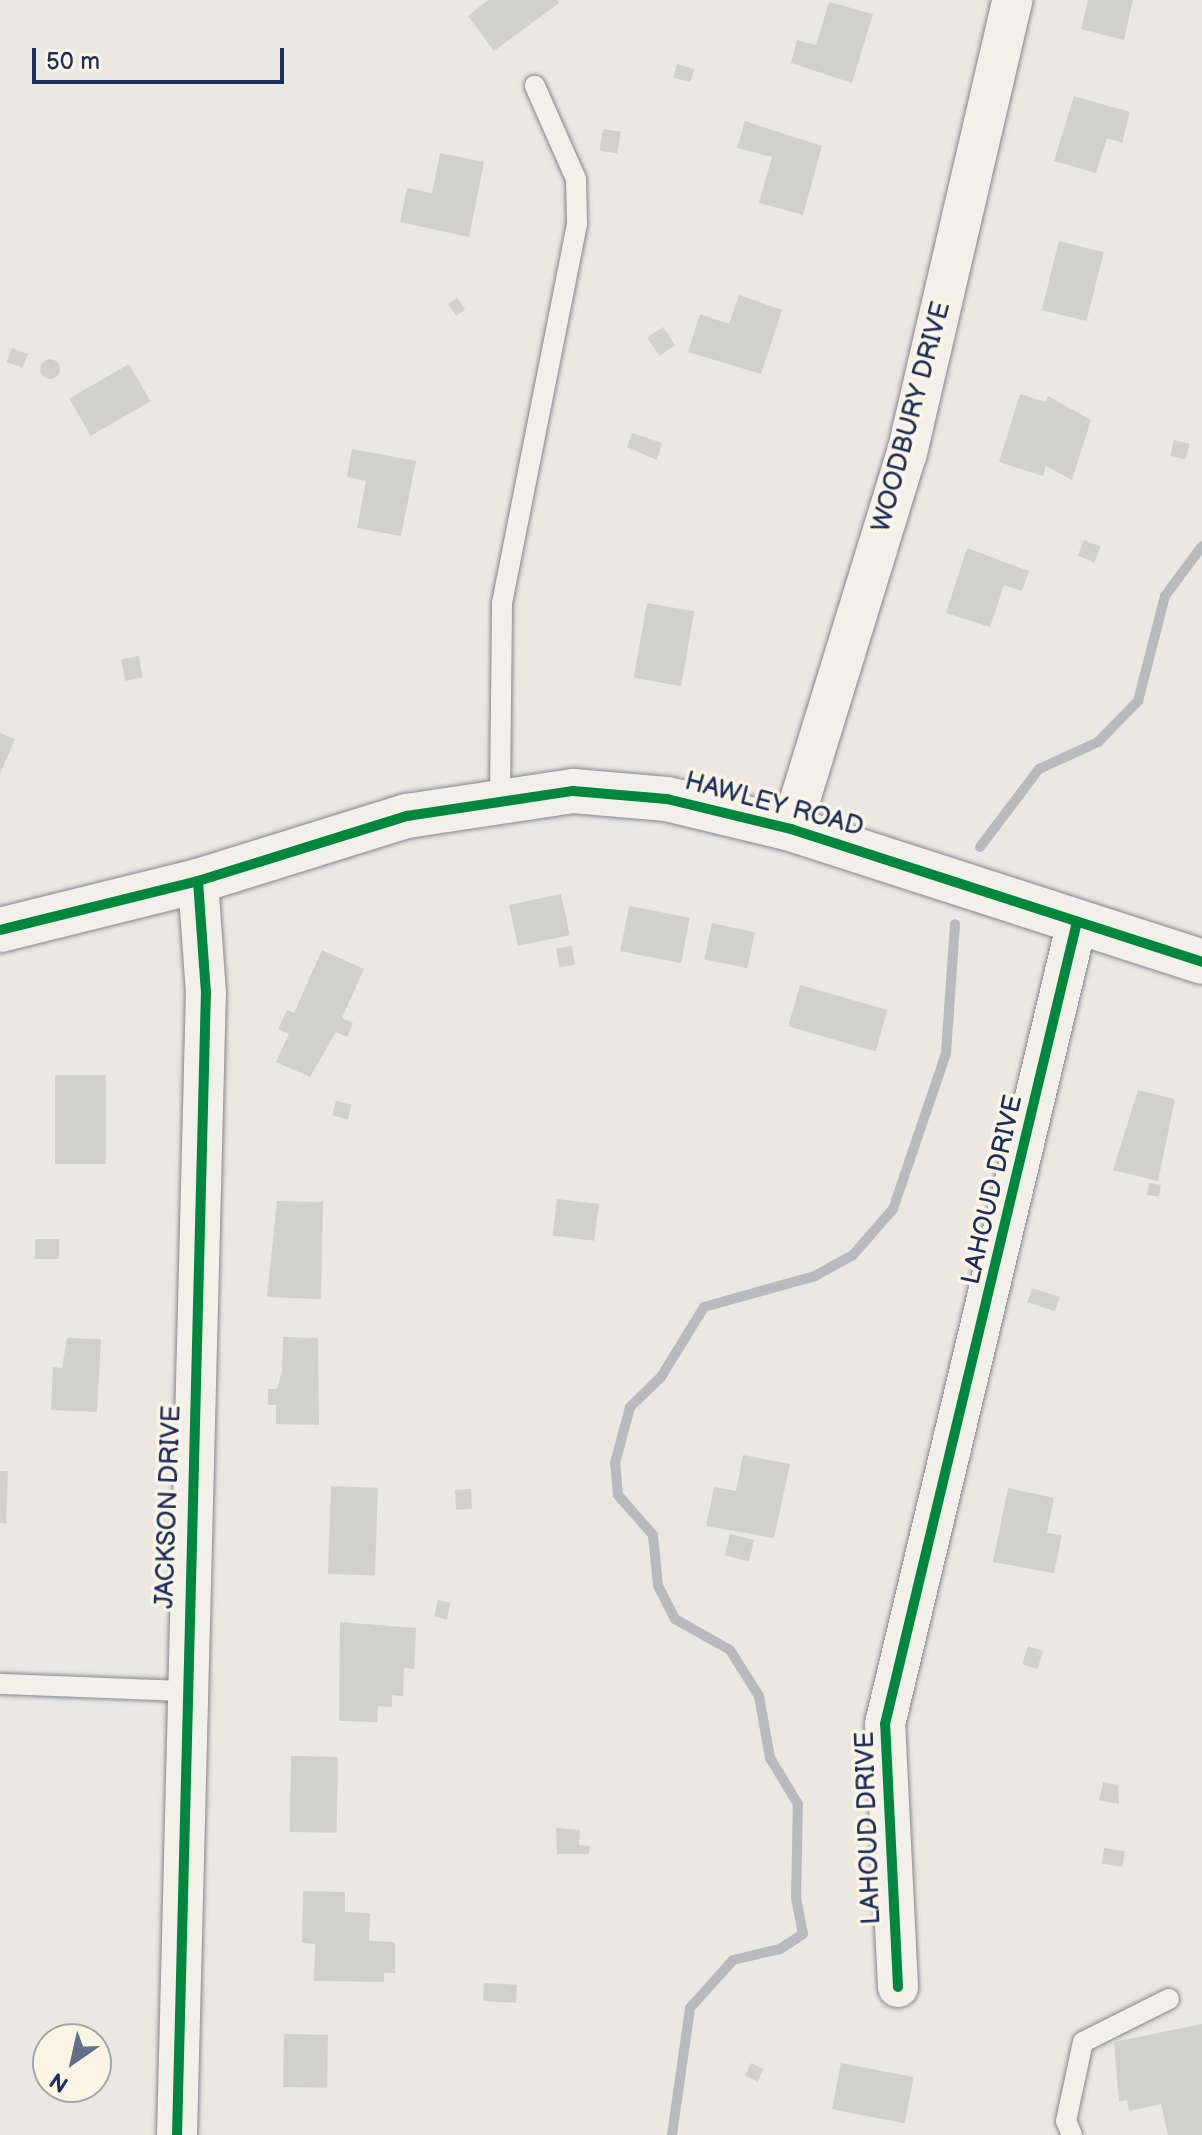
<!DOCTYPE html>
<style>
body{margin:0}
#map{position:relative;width:1202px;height:2135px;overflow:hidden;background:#eae8e1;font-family:"Balsamiq Sans",sans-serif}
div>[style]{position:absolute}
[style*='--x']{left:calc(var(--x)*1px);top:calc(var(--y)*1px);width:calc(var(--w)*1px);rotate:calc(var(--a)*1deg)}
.stream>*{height:10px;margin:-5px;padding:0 5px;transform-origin:5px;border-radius:5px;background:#b8babe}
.building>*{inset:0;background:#d0d0cd;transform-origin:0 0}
.round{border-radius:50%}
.roads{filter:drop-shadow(0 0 2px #84878d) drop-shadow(0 0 2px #84878d)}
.lane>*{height:20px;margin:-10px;padding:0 10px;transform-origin:10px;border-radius:10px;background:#f3f0ea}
.street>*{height:40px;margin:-20px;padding:0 20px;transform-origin:20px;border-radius:20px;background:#f3f0ea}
.secondary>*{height:44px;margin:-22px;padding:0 22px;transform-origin:22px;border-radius:22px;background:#f3f0ea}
.cycleway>*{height:10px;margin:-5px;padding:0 5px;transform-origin:5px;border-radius:5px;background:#00873e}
span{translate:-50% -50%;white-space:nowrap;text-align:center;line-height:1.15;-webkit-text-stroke:7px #fcf5e5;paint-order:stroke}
.street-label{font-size:26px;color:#1b2f5e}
.north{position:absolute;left:32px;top:2023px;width:80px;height:80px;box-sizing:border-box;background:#fcf5e5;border:2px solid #a2a6af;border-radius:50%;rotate:214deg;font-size:22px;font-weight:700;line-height:32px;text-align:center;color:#1b2f5e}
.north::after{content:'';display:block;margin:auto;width:28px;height:36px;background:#63708c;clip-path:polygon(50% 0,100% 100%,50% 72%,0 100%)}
.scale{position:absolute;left:32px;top:48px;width:252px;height:36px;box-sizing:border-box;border:4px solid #1b2f5e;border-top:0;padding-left:10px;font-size:24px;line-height:28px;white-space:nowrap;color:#1b2f5e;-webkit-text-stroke:6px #fcf5e5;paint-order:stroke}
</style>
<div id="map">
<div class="stream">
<div style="--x:980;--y:847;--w:98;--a:-52.9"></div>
<div style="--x:1039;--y:769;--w:65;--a:-24.6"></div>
<div style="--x:1098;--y:742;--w:57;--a:-45.7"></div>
<div style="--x:1138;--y:701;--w:108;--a:-75.6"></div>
<div style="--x:1165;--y:596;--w:62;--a:-53.5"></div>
<div style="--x:672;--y:2135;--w:128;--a:-81.9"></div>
<div style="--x:690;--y:2008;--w:64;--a:-48.1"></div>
<div style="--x:733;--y:1960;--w:48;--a:-13.2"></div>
<div style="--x:780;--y:1949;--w:27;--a:-33"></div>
<div style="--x:803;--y:1934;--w:38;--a:-101"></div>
<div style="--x:796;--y:1897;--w:93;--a:-88.8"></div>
<div style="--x:798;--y:1804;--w:54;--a:-121.3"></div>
<div style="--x:770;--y:1758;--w:63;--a:-100.1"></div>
<div style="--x:759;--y:1696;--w:54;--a:-122.2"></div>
<div style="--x:730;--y:1650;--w:63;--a:-150.6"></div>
<div style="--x:675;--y:1619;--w:38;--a:-117"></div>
<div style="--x:658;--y:1585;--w:50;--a:-95.7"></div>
<div style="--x:653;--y:1535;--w:53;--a:-131.2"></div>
<div style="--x:618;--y:1495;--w:32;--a:-95"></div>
<div style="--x:615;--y:1463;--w:58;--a:-75"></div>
<div style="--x:630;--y:1407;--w:43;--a:-44.1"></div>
<div style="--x:661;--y:1377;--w:82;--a:-58.4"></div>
<div style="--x:704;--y:1307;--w:115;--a:-15.6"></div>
<div style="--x:815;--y:1276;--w:43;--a:-28.9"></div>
<div style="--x:853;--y:1255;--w:61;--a:-49"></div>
<div style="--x:893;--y:1209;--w:165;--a:-71.2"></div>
<div style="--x:946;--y:1053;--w:129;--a:-86"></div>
</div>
<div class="building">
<div style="clip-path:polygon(488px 0,557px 0,559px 3px,494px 51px,468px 16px)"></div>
<div style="clip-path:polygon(1088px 0,1133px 0,1124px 40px,1081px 29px)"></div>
<div style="clip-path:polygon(829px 2px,873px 14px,852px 83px,791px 63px,797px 40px,816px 45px)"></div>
<div style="left:677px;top:64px;width:18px;height:14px;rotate:16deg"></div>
<div style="clip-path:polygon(1074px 96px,1130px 112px,1122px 143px,1107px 138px,1096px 173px,1054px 161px)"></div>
<div style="clip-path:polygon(745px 121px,822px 146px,803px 215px,759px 203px,772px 157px,737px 148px)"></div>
<div style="left:603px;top:129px;width:18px;height:22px;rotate:9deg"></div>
<div style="clip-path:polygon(440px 153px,484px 162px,469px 237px,400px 222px,407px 188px,432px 193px)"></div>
<div style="left:1059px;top:241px;width:46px;height:71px;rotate:14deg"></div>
<div style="clip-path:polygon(739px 295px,782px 310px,761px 374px,688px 352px,700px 314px,729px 324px)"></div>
<div style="left:457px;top:298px;width:14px;height:11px;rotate:54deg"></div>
<div style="left:663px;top:327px;width:22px;height:19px;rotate:56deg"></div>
<div style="left:12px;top:348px;width:17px;height:15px;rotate:21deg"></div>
<div class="round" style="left:40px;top:359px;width:20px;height:20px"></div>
<div style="left:129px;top:364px;width:43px;height:69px;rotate:60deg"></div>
<div style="clip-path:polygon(1020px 394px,1046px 402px,1048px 396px,1091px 420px,1072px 480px,1046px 466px,1043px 476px,999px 462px)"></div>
<div style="clip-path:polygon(632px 433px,662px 443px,657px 460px,627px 447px)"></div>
<div style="left:1174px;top:440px;width:16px;height:16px;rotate:14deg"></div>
<div style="clip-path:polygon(352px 449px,416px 461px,401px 536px,357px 528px,366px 481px,347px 477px)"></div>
<div style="left:1084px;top:540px;width:18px;height:17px;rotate:22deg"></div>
<div style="clip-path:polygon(967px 548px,1029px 571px,1022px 591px,1004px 585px,990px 627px,946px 613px)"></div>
<div style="left:647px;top:603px;width:48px;height:76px;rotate:10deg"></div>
<div style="left:139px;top:656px;width:22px;height:18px;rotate:80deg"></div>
<div style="clip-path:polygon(0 733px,15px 739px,0 774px)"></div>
<div style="left:561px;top:894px;width:42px;height:53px;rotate:78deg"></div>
<div style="left:629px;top:906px;width:62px;height:46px;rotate:11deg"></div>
<div style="left:712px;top:923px;width:44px;height:37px;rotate:12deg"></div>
<div style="left:572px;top:946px;width:19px;height:16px;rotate:81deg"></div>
<div style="clip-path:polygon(322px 950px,364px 969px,342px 1018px,353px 1023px,347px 1037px,336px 1032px,310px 1077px,276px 1062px,289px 1034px,278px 1029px,287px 1010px,294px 1013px)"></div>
<div style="left:800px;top:985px;width:91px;height:43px;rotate:16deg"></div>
<div style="left:55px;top:1075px;width:51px;height:89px"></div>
<div style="clip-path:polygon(1138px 1090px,1175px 1099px,1158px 1181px,1113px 1170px)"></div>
<div style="left:336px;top:1101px;width:16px;height:15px;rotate:14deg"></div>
<div style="left:1149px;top:1183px;width:12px;height:12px;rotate:9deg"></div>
<div style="left:557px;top:1199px;width:42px;height:37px;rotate:7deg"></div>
<div style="clip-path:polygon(277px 1201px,323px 1202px,321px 1299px,267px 1297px)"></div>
<div style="left:35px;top:1239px;width:24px;height:20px"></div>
<div style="left:1032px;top:1288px;width:29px;height:15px;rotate:18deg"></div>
<div style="clip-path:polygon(283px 1337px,318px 1338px,319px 1425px,276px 1424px,276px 1405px,268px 1405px,268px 1389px,277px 1389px,282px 1371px)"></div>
<div style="clip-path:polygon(67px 1338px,101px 1339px,97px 1412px,51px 1410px,53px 1367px,62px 1368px)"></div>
<div style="clip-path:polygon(743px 1455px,790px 1464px,774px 1538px,706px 1526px,714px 1487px,736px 1491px)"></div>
<div style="clip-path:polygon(0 1471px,8px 1471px,6px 1524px,0 1523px)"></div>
<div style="left:331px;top:1486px;width:47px;height:88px;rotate:2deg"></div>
<div style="clip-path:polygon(1008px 1488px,1054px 1498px,1047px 1533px,1062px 1535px,1054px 1573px,993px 1562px)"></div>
<div style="left:471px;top:1489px;width:20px;height:16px;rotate:87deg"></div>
<div style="left:730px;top:1534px;width:25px;height:22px;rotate:14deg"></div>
<div style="left:438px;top:1600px;width:13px;height:17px;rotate:13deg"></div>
<div style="clip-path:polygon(340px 1622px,416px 1628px,414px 1669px,404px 1668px,403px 1696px,392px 1695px,392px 1707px,378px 1706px,377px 1722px,339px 1721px)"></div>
<div style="left:1028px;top:1646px;width:16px;height:19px;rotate:18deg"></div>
<div style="left:291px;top:1756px;width:47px;height:76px;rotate:1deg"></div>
<div style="clip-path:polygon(1103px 1782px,1118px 1785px,1119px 1804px,1099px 1800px)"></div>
<div style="clip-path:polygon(556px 1828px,580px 1830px,579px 1845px,590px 1846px,589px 1854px,557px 1854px)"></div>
<div style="left:1104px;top:1848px;width:21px;height:16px;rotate:8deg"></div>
<div style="clip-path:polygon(303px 1891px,345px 1892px,345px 1912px,370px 1913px,369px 1941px,395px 1942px,395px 1973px,384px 1973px,384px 1982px,314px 1981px,315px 1944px,302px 1943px)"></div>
<div style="left:484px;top:1983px;width:33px;height:18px;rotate:3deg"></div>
<div style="clip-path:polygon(1202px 2024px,1202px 2135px,1168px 2135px,1161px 2104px,1129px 2111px,1127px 2100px,1119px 2102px,1114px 2042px)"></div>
<div style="left:284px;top:2034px;width:44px;height:53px;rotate:1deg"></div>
<div style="left:751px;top:2063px;width:14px;height:14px;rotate:25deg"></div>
<div style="left:841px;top:2063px;width:74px;height:47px;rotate:11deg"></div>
</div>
<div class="roads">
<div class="lane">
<div style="--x:500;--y:797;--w:194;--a:-89.4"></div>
<div style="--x:502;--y:603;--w:387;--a:-78.8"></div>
<div style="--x:577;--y:223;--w:44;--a:-91.3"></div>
<div style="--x:576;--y:179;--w:102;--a:-113.8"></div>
<div style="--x:0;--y:1684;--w:186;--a:2.2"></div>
<div style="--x:1072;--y:2135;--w:15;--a:-113"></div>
<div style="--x:1066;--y:2121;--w:81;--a:-77.9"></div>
<div style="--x:1083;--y:2042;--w:96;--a:-26.6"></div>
</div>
<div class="street">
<div style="--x:791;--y:829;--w:393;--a:-72.9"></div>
<div style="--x:907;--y:453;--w:465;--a:-76.9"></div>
<div style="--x:898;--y:1987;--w:263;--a:-92.8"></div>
<div style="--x:885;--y:1724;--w:825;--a:-76.54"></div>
<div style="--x:177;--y:2135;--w:1142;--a:-88.55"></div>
<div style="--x:206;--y:993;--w:112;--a:-94.1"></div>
</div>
<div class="secondary">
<div style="--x:0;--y:930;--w:204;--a:-13.9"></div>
<div style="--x:198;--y:881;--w:219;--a:-17.3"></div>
<div style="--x:407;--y:816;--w:168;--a:-8.6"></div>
<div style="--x:573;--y:791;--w:94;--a:4.9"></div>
<div style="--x:667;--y:799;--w:128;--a:13.6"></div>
<div style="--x:791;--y:829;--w:432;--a:17.9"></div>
</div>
</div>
<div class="cycleway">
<div style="--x:0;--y:930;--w:204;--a:-13.9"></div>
<div style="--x:198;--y:881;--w:219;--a:-17.3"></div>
<div style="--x:407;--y:816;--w:168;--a:-8.6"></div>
<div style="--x:573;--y:791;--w:94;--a:4.9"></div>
<div style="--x:667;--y:799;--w:128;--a:13.6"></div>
<div style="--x:791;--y:829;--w:432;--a:17.9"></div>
<div style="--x:898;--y:1987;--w:263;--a:-92.8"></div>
<div style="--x:885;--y:1724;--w:825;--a:-76.54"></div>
<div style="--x:177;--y:2135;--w:1142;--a:-88.55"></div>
<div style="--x:206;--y:993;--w:112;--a:-94.1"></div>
</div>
<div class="street-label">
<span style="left:912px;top:417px;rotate:-75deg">WOODBURY DRIVE</span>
<span style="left:774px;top:805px;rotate:15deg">HAWLEY ROAD</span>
<span style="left:993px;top:1190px;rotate:-77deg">LAHOUD DRIVE</span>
<span style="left:169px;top:1507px;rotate:-88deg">JACKSON DRIVE</span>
<span style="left:869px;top:1828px;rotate:-92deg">LAHOUD DRIVE</span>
</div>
<div class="north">N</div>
<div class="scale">50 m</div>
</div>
